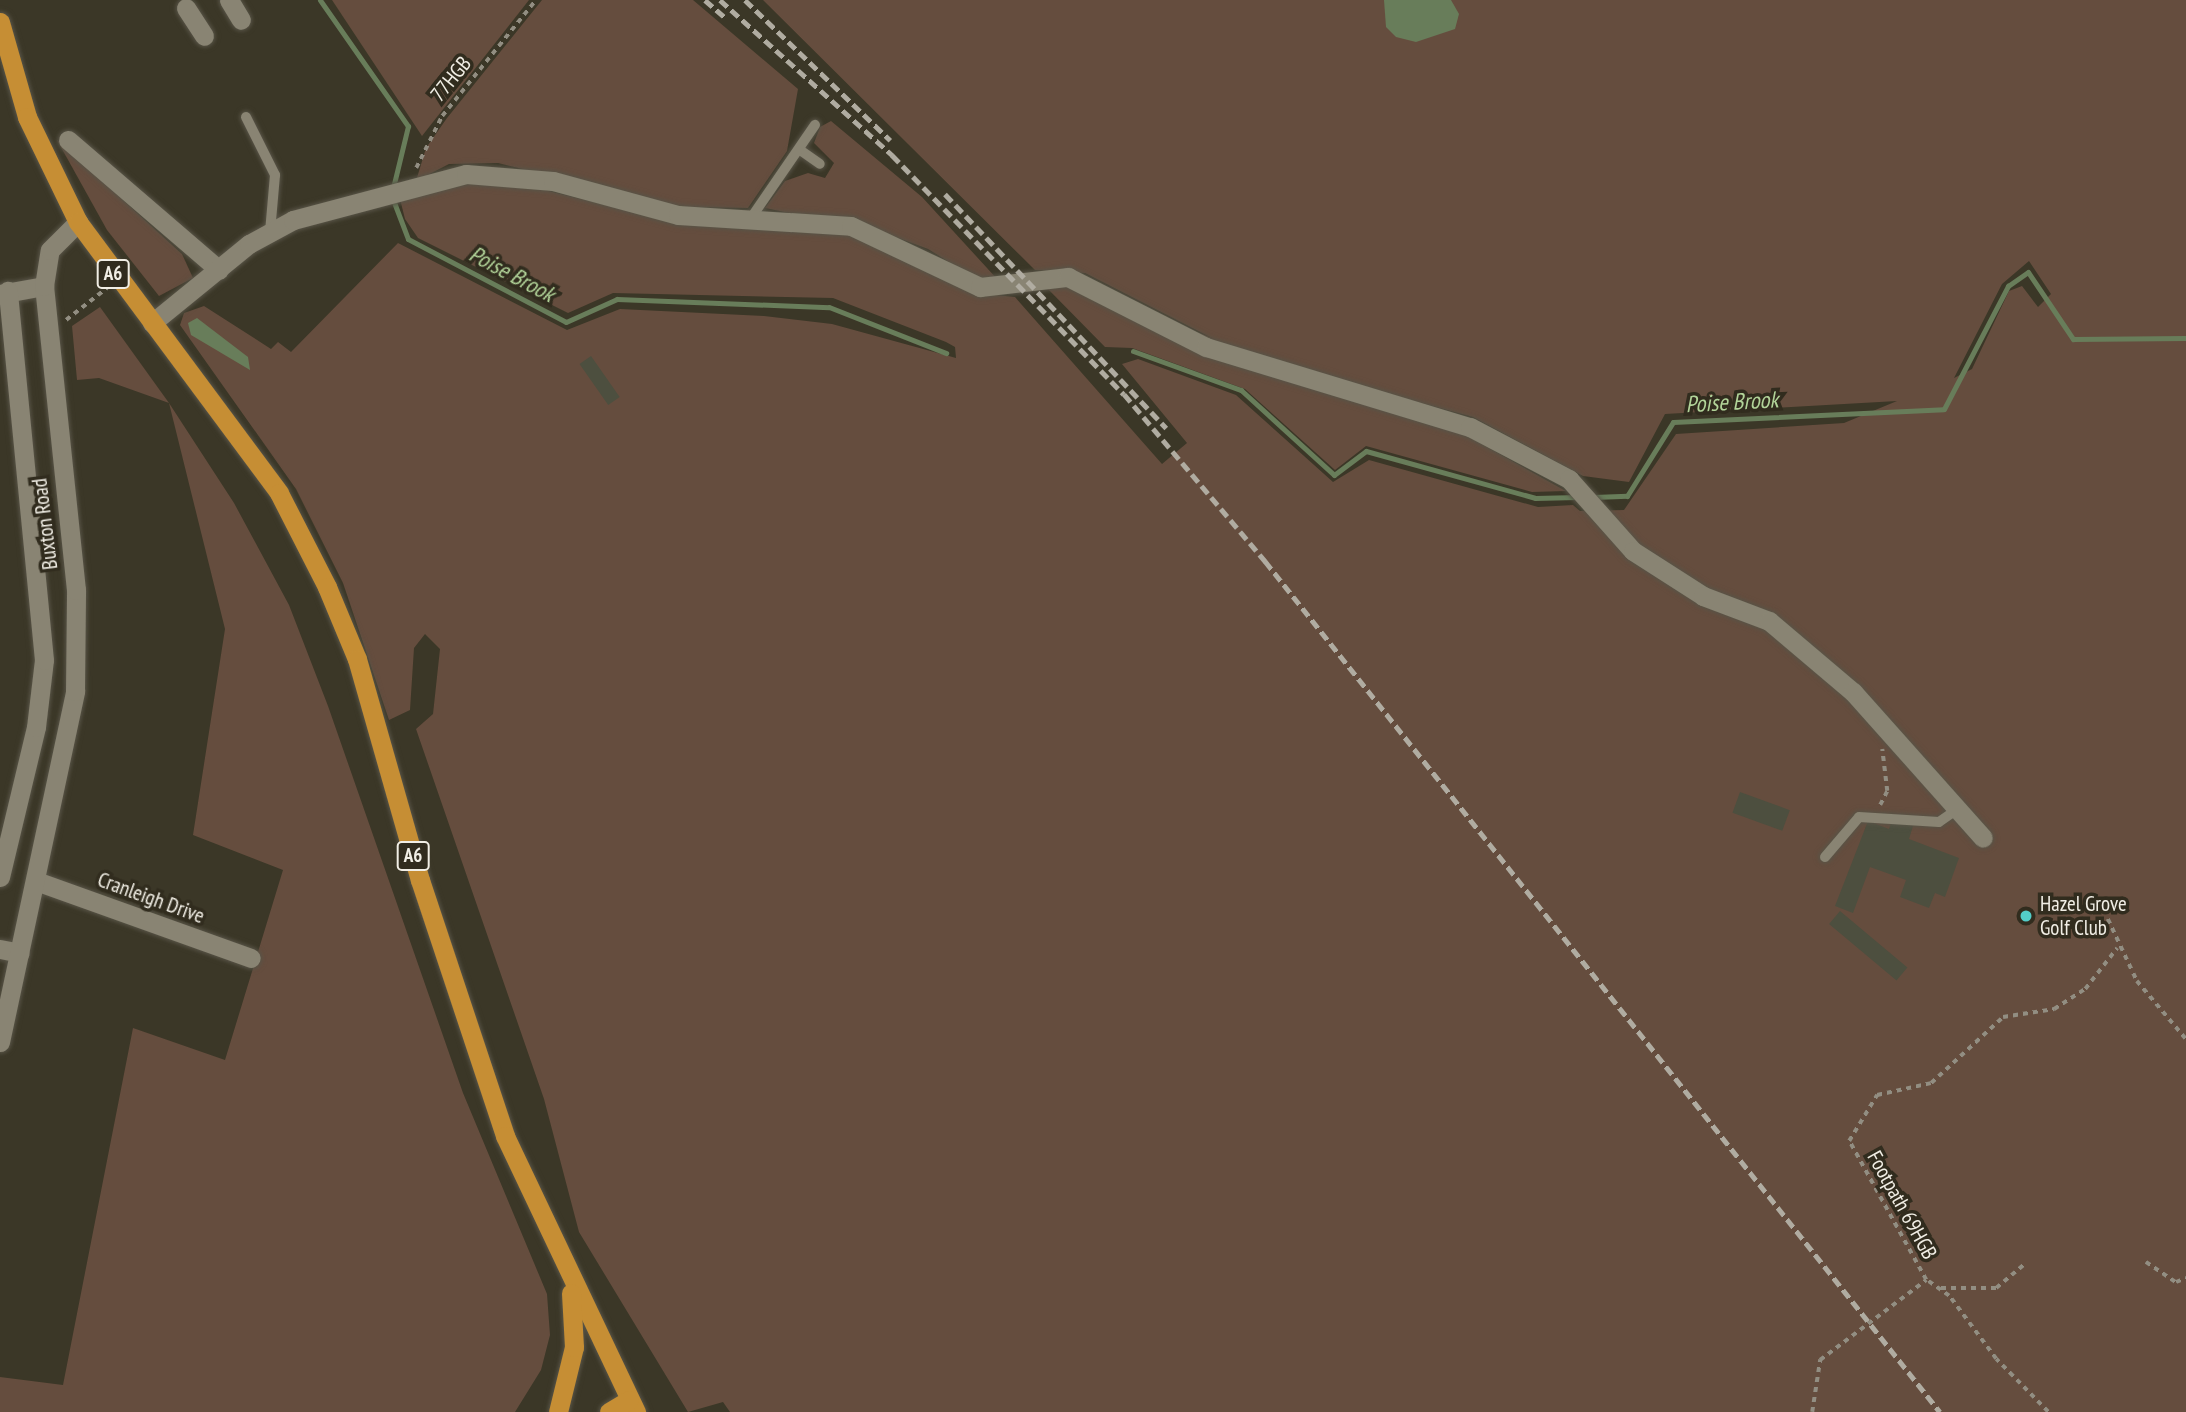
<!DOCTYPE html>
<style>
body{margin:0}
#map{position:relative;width:2186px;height:1412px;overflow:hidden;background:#3b3727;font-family:"PT Sans Narrow",sans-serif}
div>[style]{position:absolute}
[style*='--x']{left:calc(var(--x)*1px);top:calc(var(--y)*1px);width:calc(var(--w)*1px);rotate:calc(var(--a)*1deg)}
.green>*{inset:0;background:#654d3e}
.water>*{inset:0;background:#687d5a}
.stream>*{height:5px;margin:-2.5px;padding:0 2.5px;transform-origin:2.5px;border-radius:2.5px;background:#687d5a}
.building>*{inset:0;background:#4d4f3f;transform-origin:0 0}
.path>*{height:3.5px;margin-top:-1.75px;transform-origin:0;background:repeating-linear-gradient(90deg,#928e82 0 5px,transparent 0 10px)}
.roads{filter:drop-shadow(0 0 2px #585447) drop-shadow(0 0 2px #585447)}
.service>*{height:10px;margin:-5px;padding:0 5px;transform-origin:5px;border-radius:5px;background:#898473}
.minor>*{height:19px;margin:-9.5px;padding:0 9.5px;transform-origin:9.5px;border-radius:9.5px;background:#898473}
.trunk>*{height:19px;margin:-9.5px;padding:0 9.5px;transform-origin:9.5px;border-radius:9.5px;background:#c68e34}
.rail>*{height:5px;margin-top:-2.5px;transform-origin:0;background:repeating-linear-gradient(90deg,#b0aca1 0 10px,transparent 0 15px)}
.path-bridge>*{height:3.5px;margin-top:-1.75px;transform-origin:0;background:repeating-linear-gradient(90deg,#928e82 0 5px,transparent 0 10px)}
.dots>*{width:19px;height:19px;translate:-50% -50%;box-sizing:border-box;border:4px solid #312c1e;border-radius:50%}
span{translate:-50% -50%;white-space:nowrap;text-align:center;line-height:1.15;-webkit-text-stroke:7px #312c1e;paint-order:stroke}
.shield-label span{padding:2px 5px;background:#312c1e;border:2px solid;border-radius:5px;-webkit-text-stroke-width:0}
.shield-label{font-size:19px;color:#f1eee5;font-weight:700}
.street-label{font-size:21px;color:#f1eee5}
.poi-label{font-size:21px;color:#f1eee5}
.left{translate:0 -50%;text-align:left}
.water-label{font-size:23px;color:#b2d499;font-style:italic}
</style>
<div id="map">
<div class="green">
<div style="clip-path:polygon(332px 0,529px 0,422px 136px)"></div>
<div style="clip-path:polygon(542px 0,693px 0,798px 89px,787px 151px,748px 208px,681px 207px,498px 163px,449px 164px,416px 181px,426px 148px,447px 118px)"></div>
<div style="clip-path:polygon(evenodd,763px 0,2186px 0,2186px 1412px,730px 1412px,723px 1402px,688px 1412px,579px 1232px,544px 1099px,416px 729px,433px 714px,440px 649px,425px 634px,414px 648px,410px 710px,389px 720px,343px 583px,296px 489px,180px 325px,184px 313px,204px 306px,271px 349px,278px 342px,291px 352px,398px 243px,567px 330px,620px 309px,764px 316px,832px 324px,956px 358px,955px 347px,946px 342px,833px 298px,613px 293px,568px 313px,418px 238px,405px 219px,400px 199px,478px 182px,528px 186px,679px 223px,854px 234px,976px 293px,1015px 297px,1162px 464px,1187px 443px,1122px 364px,1138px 359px,1236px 395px,1333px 482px,1369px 460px,1538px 507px,1573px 505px,1580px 511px,1624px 510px,1676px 434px,1844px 423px,1897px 401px,1665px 414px,1629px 482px,1583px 476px,1473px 417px,1247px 356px,1085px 273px,1035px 270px,763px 0,2029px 261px,2051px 294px,2038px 307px,2022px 286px,2009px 291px,1972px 369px,1954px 378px,2002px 284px,2029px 261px)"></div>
<div style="clip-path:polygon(831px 121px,922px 197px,998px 280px,983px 283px,928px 249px,882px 232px,765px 208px,785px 181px,808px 173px,825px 178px,834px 163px,814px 143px,820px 127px)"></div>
<div style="clip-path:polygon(57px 140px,182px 254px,193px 278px,159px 296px,107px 230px)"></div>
<div style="clip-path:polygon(1046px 287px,1080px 287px,1467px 436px,1566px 491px,1532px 492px,1366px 446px,1335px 470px,1245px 389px,1132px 348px,1105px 347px)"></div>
<div style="clip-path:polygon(100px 307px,169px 403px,234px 503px,289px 605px,328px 706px,463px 1093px,547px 1294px,550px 1335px,541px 1370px,515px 1412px,0 1412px,0 1377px,63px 1385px,133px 1028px,225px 1060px,283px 870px,193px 835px,225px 629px,169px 403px,99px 378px,77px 380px,72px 326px)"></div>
</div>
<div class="water">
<div style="clip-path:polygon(1384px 0,1451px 0,1459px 14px,1455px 29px,1416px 42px,1396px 37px,1386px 27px)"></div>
<div style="clip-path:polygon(197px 318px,248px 357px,250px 370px,191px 335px,188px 323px)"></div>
</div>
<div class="stream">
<div style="--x:320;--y:0;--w:154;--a:55.1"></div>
<div style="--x:408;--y:126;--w:64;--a:103.6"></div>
<div style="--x:392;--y:197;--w:45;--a:69.1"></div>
<div style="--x:408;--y:239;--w:178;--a:27.7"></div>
<div style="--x:566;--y:322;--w:56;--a:-24.3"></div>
<div style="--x:617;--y:299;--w:212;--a:2.2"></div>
<div style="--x:829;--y:307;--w:126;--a:21.5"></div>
<div style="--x:1133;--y:351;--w:115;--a:19.9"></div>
<div style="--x:1241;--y:390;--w:126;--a:42.4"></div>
<div style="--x:1334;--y:475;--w:40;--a:-37"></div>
<div style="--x:1366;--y:451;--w:175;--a:15.5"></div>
<div style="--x:1535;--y:498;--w:42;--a:-1.4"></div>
<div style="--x:1594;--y:497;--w:33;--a:-2"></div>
<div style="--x:1627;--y:496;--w:87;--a:-58.1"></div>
<div style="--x:1673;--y:422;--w:271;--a:-2.7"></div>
<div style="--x:1944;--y:409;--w:139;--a:-62.5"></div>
<div style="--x:2008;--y:286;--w:24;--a:-35"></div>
<div style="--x:2028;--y:272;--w:81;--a:56.1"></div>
<div style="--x:2073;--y:339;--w:113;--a:-0.5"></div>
</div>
<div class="building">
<div style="left:591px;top:356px;width:50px;height:14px;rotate:55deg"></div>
<div style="left:1740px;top:792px;width:53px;height:22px;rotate:20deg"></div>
<div style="clip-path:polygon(1893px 818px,1913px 826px,1909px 839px,1959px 858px,1945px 897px,1935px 893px,1929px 908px,1900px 897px,1906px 880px,1870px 867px,1853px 913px,1835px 906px,1868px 821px,1889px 829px)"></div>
<div style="left:1840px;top:911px;width:88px;height:17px;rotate:40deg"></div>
</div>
<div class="path">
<div style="--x:416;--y:168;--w:58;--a:-63.4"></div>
<div style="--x:442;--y:116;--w:149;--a:-51"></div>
<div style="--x:66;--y:320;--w:52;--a:-38"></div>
<div style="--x:1880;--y:805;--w:16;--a:-63"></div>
<div style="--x:1887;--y:791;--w:42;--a:-96.8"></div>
<div style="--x:2108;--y:919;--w:68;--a:64.9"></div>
<div style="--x:2137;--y:981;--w:76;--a:49.8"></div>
<div style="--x:2146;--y:1262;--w:36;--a:34"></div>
<div style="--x:2176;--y:1282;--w:11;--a:-22"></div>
<div style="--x:1941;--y:1288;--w:55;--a:0"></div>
<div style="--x:1996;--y:1288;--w:39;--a:-40"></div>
<div style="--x:1812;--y:1412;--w:53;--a:-81.3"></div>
<div style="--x:2048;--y:1412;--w:74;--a:-134.5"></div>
<div style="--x:1996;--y:1359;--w:79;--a:-126.7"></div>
<div style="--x:1949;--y:1296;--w:28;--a:-145"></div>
<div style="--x:1926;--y:1280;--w:159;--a:-119"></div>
<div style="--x:1849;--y:1141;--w:54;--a:-58.7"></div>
<div style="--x:1877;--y:1095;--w:55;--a:-12.5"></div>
<div style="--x:1931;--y:1083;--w:98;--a:-42.5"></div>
<div style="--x:2003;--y:1017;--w:52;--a:-8.9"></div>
<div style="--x:2054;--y:1009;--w:37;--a:-33"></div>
<div style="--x:2085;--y:989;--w:52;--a:-52"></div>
</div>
<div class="roads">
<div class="service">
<div style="--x:246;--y:117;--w:65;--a:63.4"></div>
<div style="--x:275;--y:175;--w:57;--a:95"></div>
<div style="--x:800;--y:150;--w:24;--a:35"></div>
<div style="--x:751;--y:218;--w:113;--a:-55.5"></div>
<div style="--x:1825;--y:857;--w:52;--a:-49.6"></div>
<div style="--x:1859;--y:817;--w:80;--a:3.6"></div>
<div style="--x:1939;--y:822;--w:24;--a:-35"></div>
</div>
<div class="minor">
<div style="--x:229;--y:0;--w:23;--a:59"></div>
<div style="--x:186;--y:8;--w:33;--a:57"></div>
<div style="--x:68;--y:140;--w:199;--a:40.7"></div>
<div style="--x:0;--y:294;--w:45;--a:-10.3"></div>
<div style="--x:152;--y:323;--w:125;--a:-39.2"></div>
<div style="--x:249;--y:244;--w:50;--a:-28.6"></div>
<div style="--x:293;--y:220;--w:179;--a:-14.9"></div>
<div style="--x:466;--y:174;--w:87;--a:4.6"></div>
<div style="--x:553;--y:181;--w:130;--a:15.2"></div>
<div style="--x:678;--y:215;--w:173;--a:3.6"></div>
<div style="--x:851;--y:226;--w:143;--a:25.3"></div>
<div style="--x:980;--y:287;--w:89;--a:-6.5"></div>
<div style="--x:1068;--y:277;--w:155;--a:26.9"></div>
<div style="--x:1206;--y:347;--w:276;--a:16.9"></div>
<div style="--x:1470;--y:427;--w:112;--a:27.7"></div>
<div style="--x:1569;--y:479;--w:96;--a:48.4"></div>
<div style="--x:1633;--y:551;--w:83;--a:32.7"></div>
<div style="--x:1703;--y:596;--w:71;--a:20.7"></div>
<div style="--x:1769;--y:621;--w:110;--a:40.2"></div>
<div style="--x:1853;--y:692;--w:195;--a:48.3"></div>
<div style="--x:0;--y:877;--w:154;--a:-76.5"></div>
<div style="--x:36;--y:727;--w:67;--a:-83.2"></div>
<div style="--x:44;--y:660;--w:371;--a:-95.6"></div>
<div style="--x:36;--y:881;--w:228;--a:19.7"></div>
<div style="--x:0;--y:949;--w:20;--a:11"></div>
<div style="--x:0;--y:1042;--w:359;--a:-77.9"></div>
<div style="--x:75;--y:691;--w:101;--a:-89.4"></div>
<div style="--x:76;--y:590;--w:306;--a:-96"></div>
<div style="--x:44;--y:286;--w:36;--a:-81"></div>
<div style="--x:50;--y:250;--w:40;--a:-45"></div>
</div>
<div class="trunk">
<div style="--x:0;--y:22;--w:99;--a:74.1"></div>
<div style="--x:27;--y:117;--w:117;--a:64.1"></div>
<div style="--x:78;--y:222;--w:337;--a:53.4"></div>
<div style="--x:279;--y:493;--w:106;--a:62.9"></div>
<div style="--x:327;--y:587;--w:78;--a:67.4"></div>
<div style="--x:357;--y:659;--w:230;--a:74.1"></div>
<div style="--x:420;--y:880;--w:270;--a:71.6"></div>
<div style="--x:505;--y:1136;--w:306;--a:64.6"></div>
<div style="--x:558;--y:1412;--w:67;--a:-76.2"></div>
<div style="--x:574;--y:1347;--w:54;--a:-93.2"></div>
<div style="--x:609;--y:1412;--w:23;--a:-31"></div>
</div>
</div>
<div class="rail">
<div style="--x:705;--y:0;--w:28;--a:41"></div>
<div style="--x:720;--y:0;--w:232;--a:42"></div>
<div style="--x:892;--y:155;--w:333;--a:45.9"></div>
<div style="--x:1124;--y:394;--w:219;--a:49.8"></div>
<div style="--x:1265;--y:561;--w:1086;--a:51.58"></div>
<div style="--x:745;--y:0;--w:202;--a:44"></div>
<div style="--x:945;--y:194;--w:322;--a:46.6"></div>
</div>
<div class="path-bridge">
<div style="--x:1820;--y:1360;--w:133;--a:-37"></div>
</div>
<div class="dots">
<div style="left:2026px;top:916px;background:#53cdc9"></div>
</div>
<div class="shield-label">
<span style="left:113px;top:274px">A6</span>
<span style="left:413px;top:856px">A6</span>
</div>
<div class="street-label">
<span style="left:451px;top:79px;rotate:-51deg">77HGB</span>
<span style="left:45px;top:524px;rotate:-97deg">Buxton Road</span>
<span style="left:151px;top:898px;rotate:20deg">Cranleigh Drive</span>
<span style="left:1902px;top:1205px;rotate:61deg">Footpath 69HGB</span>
</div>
<div class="poi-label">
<span class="left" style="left:2040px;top:916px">Hazel Grove<br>Golf Club</span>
</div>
<div class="water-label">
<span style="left:512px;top:274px;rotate:28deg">Poise Brook</span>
<span style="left:1732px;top:402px;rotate:-3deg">Poise Brook</span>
</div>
</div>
